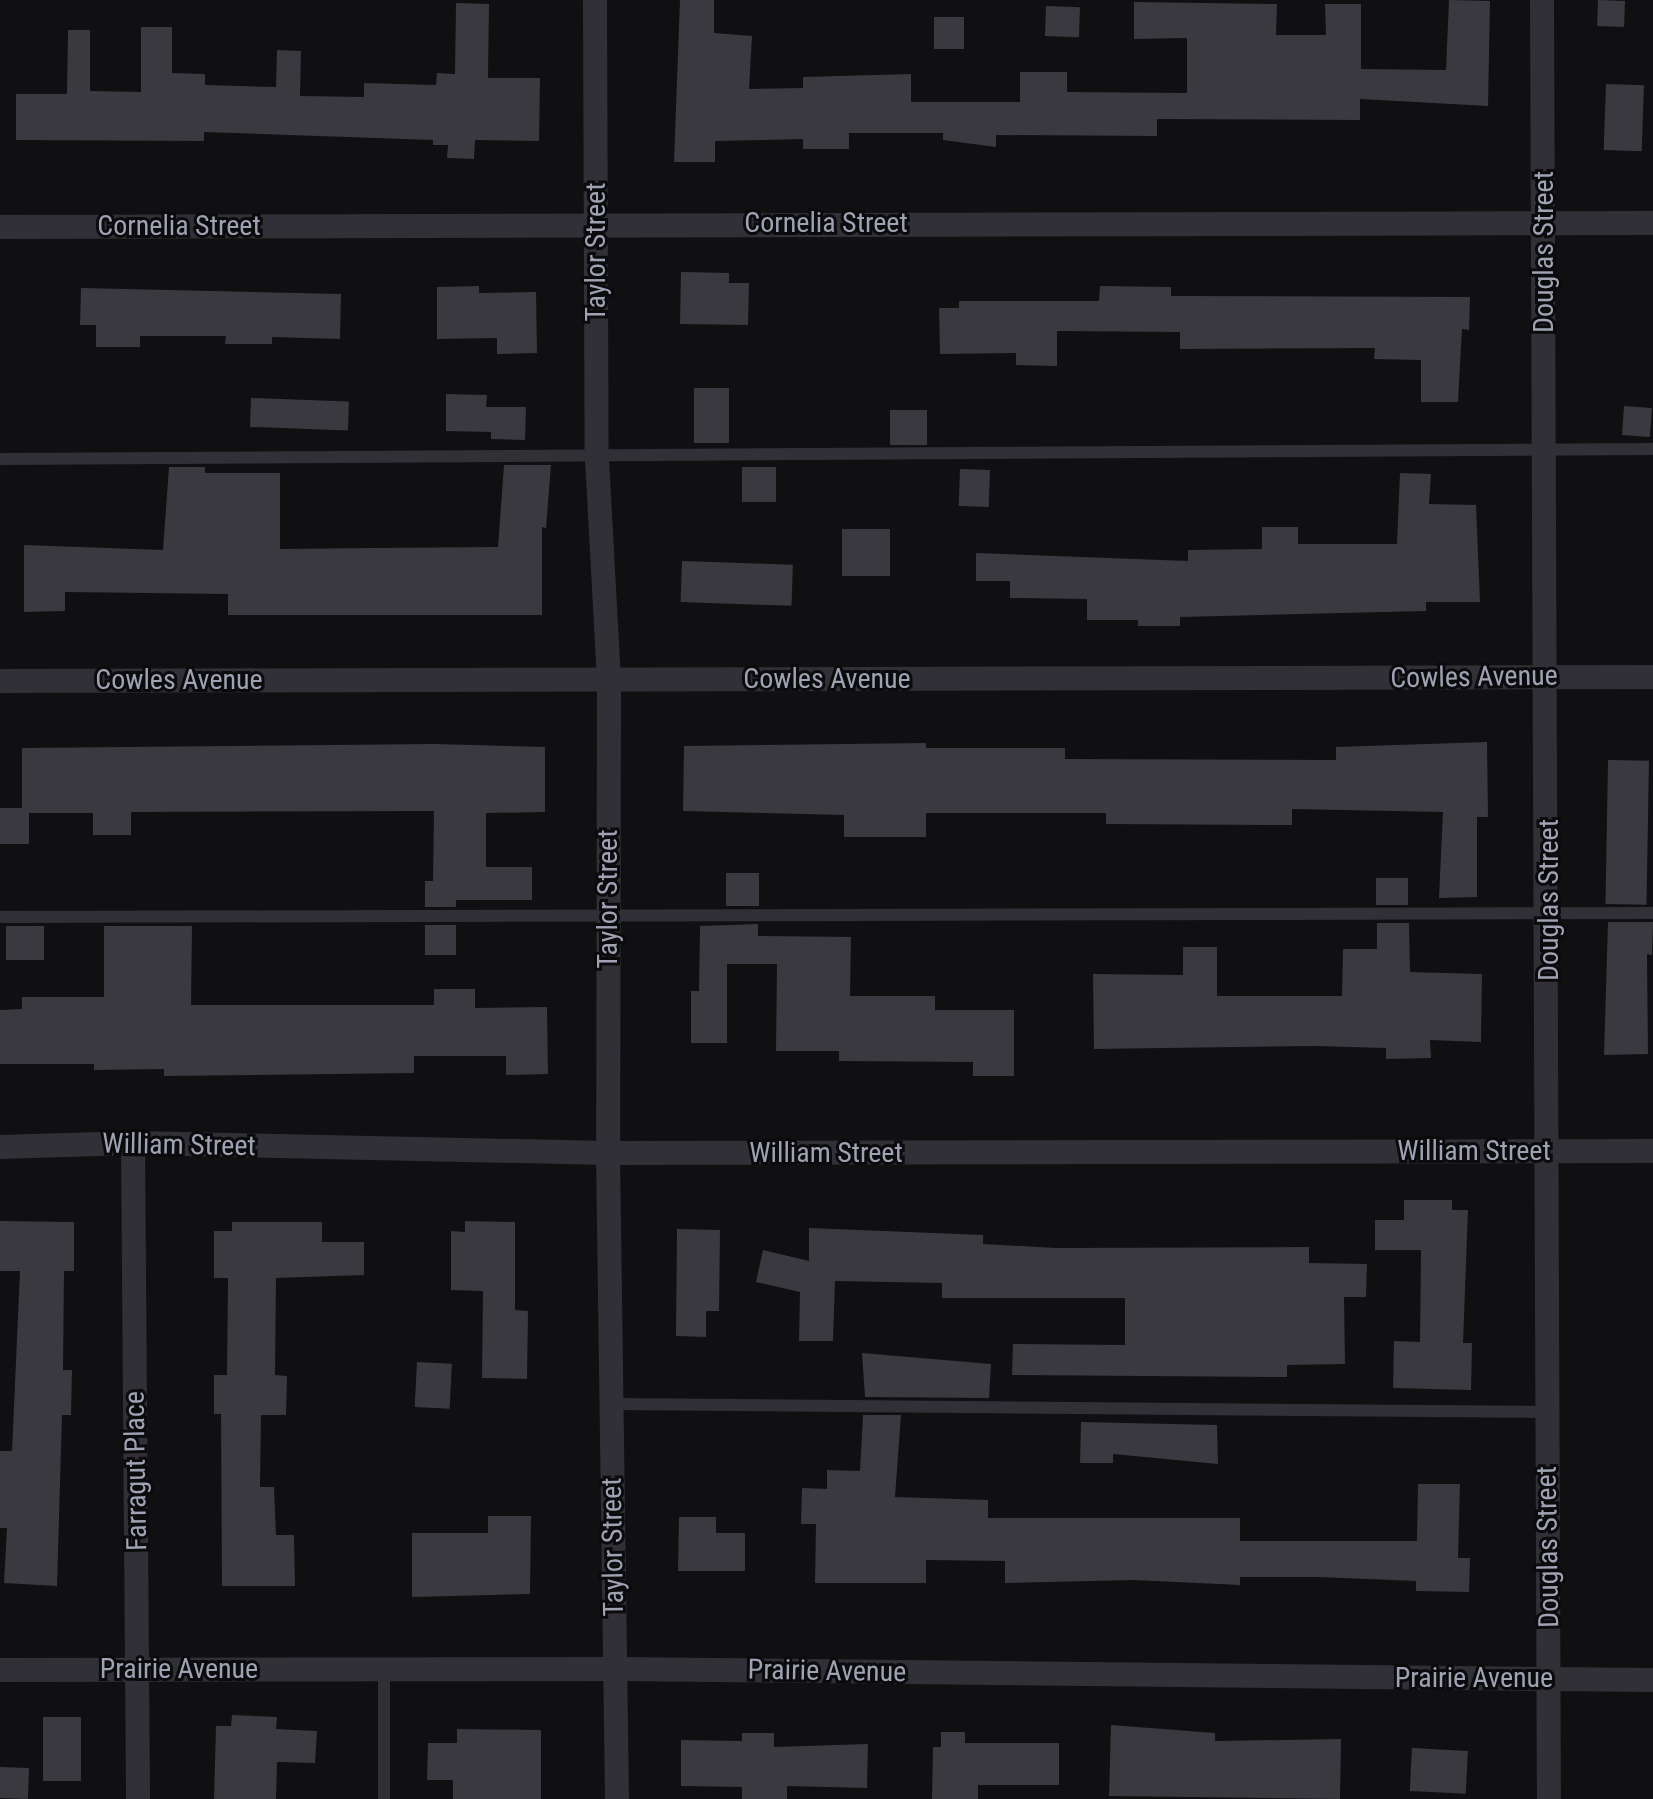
<!DOCTYPE html>
<style>
body{margin:0}
#map{position:relative;width:1653px;height:1799px;overflow:hidden;background:#100f11;font-family:"Roboto Condensed",sans-serif}
div>[style]{position:absolute}
[style*='--x']{left:calc(var(--x)*1px);top:calc(var(--y)*1px);width:calc(var(--w)*1px);rotate:calc(var(--a)*1deg)}
.building>*{inset:0;background:#39393f;transform-origin:0 0}
.service>*{height:12px;margin:-6px;padding:0 6px;transform-origin:6px;border-radius:6px;background:#303036}
.minor>*{height:24px;margin:-12px;padding:0 12px;transform-origin:12px;border-radius:12px;background:#303036}
span{translate:-50% -50%;white-space:nowrap;text-align:center;line-height:1.15;-webkit-text-stroke:6px #0b0a0c;paint-order:stroke}
.street-label{font-size:28px;color:#9fa2b3}
</style>
<div id="map">
<div class="building">
<div style="clip-path:polygon(680px 0,714px 0,714px 33px,752px 36px,749px 89px,803px 88px,803px 77px,911px 74px,911px 102px,1020px 102px,1020px 72px,1067px 72px,1067px 92px,1187px 93px,1187px 38px,1134px 39px,1134px 2px,1277px 4px,1276px 35px,1326px 35px,1325px 4px,1361px 4px,1361px 69px,1446px 70px,1449px 0,1490px 1px,1488px 106px,1360px 99px,1360px 120px,1157px 119px,1157px 136px,996px 135px,996px 147px,943px 140px,943px 133px,849px 133px,849px 149px,803px 149px,803px 139px,715px 141px,715px 162px,674px 162px)"></div>
<div style="left:1598px;top:0;width:27px;height:26px;rotate:2deg"></div>
<div style="clip-path:polygon(456px 3px,489px 4px,488px 78px,540px 78px,539px 141px,475px 140px,474px 159px,447px 158px,448px 145px,433px 145px,433px 140px,204px 132px,204px 141px,16px 140px,16px 94px,67px 94px,68px 30px,90px 30px,90px 91px,141px 92px,141px 27px,172px 27px,172px 73px,205px 74px,205px 85px,276px 87px,277px 50px,301px 51px,300px 96px,364px 97px,364px 83px,436px 85px,437px 73px,455px 74px)"></div>
<div style="left:1046px;top:6px;width:34px;height:30px;rotate:2deg"></div>
<div style="left:934px;top:17px;width:30px;height:32px"></div>
<div style="left:1606px;top:84px;width:38px;height:66px;rotate:2deg"></div>
<div style="clip-path:polygon(681px 272px,729px 273px,729px 283px,749px 283px,748px 325px,680px 324px)"></div>
<div style="clip-path:polygon(479px 286px,479px 293px,536px 292px,537px 353px,497px 354px,497px 338px,437px 339px,437px 287px)"></div>
<div style="clip-path:polygon(1100px 286px,1171px 287px,1171px 296px,1470px 297px,1469px 330px,1462px 329px,1458px 402px,1421px 402px,1421px 360px,1374px 359px,1375px 348px,1180px 349px,1180px 332px,1057px 331px,1057px 366px,1016px 365px,1016px 353px,940px 354px,939px 308px,959px 308px,959px 301px,1099px 301px)"></div>
<div style="clip-path:polygon(81px 288px,341px 294px,340px 339px,272px 337px,272px 344px,225px 344px,226px 336px,140px 336px,140px 347px,96px 347px,96px 325px,80px 325px)"></div>
<div style="left:694px;top:388px;width:35px;height:55px"></div>
<div style="clip-path:polygon(446px 394px,487px 395px,486px 407px,526px 407px,525px 440px,491px 439px,491px 432px,446px 431px)"></div>
<div style="left:251px;top:398px;width:98px;height:29px;rotate:2deg"></div>
<div style="left:1624px;top:406px;width:28px;height:29px;rotate:4deg"></div>
<div style="left:890px;top:410px;width:37px;height:35px"></div>
<div style="clip-path:polygon(504px 465px,551px 465px,546px 528px,542px 527px,542px 615px,228px 615px,228px 594px,65px 592px,65px 611px,24px 612px,24px 545px,163px 550px,169px 467px,205px 467px,205px 473px,280px 473px,280px 549px,373px 548px,498px 547px)"></div>
<div style="left:776px;top:467px;width:35px;height:34px;rotate:90deg"></div>
<div style="left:960px;top:469px;width:30px;height:37px;rotate:2deg"></div>
<div style="clip-path:polygon(1400px 473px,1431px 474px,1429px 504px,1476px 505px,1480px 602px,1426px 602px,1426px 611px,1180px 617px,1180px 626px,1138px 626px,1138px 620px,1087px 620px,1087px 599px,1010px 598px,1010px 581px,976px 581px,976px 553px,1188px 561px,1188px 550px,1262px 549px,1262px 527px,1298px 527px,1298px 544px,1397px 544px)"></div>
<div style="left:842px;top:529px;width:48px;height:47px"></div>
<div style="left:682px;top:561px;width:111px;height:41px;rotate:2deg"></div>
<div style="clip-path:polygon(1487px 742px,1488px 817px,1477px 817px,1477px 897px,1439px 898px,1443px 812px,1292px 809px,1292px 825px,1106px 824px,1106px 813px,926px 813px,926px 837px,844px 837px,844px 815px,683px 811px,684px 746px,926px 743px,926px 748px,1065px 748px,1065px 759px,1336px 760px,1336px 747px)"></div>
<div style="clip-path:polygon(434px 744px,545px 747px,545px 812px,486px 813px,486px 867px,532px 867px,532px 900px,456px 900px,456px 907px,425px 907px,425px 881px,433px 881px,434px 811px,131px 812px,131px 835px,93px 835px,93px 813px,29px 813px,29px 844px,0 844px,0 808px,22px 808px,22px 748px)"></div>
<div style="left:1608px;top:760px;width:41px;height:144px;rotate:1deg"></div>
<div style="left:726px;top:873px;width:33px;height:33px"></div>
<div style="left:1376px;top:878px;width:32px;height:27px"></div>
<div style="clip-path:polygon(1608px 922px,1653px 922px,1652px 955px,1647px 954px,1648px 1054px,1604px 1055px)"></div>
<div style="clip-path:polygon(1377px 923px,1409px 923px,1410px 972px,1482px 974px,1481px 1042px,1430px 1040px,1431px 1058px,1386px 1059px,1386px 1048px,1315px 1046px,1094px 1049px,1093px 974px,1183px 975px,1183px 947px,1217px 947px,1217px 996px,1342px 996px,1343px 949px,1377px 949px)"></div>
<div style="clip-path:polygon(758px 924px,758px 936px,851px 937px,850px 996px,935px 996px,935px 1010px,1014px 1010px,1014px 1076px,973px 1076px,973px 1062px,839px 1061px,839px 1051px,776px 1051px,777px 964px,727px 964px,727px 1043px,691px 1043px,691px 991px,699px 991px,700px 926px)"></div>
<div style="left:425px;top:925px;width:31px;height:30px"></div>
<div style="left:6px;top:926px;width:38px;height:34px"></div>
<div style="clip-path:polygon(104px 926px,192px 926px,191px 1005px,434px 1005px,434px 989px,475px 989px,475px 1008px,547px 1007px,548px 1074px,506px 1075px,506px 1056px,414px 1056px,414px 1073px,164px 1076px,164px 1069px,94px 1070px,94px 1064px,0 1064px,0 1010px,22px 1009px,22px 997px,104px 997px)"></div>
<div style="clip-path:polygon(1404px 1200px,1452px 1200px,1452px 1210px,1468px 1210px,1463px 1343px,1472px 1343px,1471px 1390px,1393px 1388px,1394px 1341px,1420px 1342px,1421px 1250px,1375px 1250px,1375px 1220px,1404px 1220px)"></div>
<div style="clip-path:polygon(0 1221px,74px 1222px,74px 1271px,64px 1271px,63px 1370px,72px 1370px,71px 1415px,62px 1415px,57px 1586px,4px 1583px,7px 1528px,0 1528px,0 1451px,12px 1451px,20px 1271px,0 1271px)"></div>
<div style="clip-path:polygon(465px 1221px,515px 1222px,515px 1310px,528px 1311px,527px 1379px,482px 1378px,483px 1291px,451px 1290px,451px 1231px,465px 1232px)"></div>
<div style="clip-path:polygon(232px 1222px,322px 1222px,322px 1242px,364px 1242px,364px 1275px,276px 1278px,275px 1375px,287px 1376px,286px 1415px,261px 1415px,260px 1487px,274px 1487px,276px 1535px,294px 1535px,295px 1586px,222px 1586px,221px 1414px,214px 1414px,214px 1375px,227px 1375px,228px 1278px,214px 1278px,214px 1231px,232px 1231px)"></div>
<div style="clip-path:polygon(809px 1228px,983px 1235px,983px 1244px,1056px 1248px,1309px 1247px,1309px 1263px,1367px 1264px,1366px 1297px,1344px 1297px,1345px 1364px,1287px 1365px,1287px 1377px,1012px 1375px,1013px 1344px,1125px 1345px,1125px 1298px,942px 1298px,942px 1283px,835px 1281px,833px 1341px,799px 1341px,800px 1292px,756px 1282px,763px 1250px,809px 1261px)"></div>
<div style="clip-path:polygon(677px 1229px,720px 1230px,719px 1311px,706px 1311px,706px 1337px,676px 1336px)"></div>
<div style="clip-path:polygon(862px 1353px,991px 1364px,989px 1398px,865px 1397px)"></div>
<div style="left:417px;top:1362px;width:35px;height:45px;rotate:3deg"></div>
<div style="clip-path:polygon(863px 1415px,901px 1415px,895px 1497px,988px 1500px,988px 1518px,1240px 1518px,1240px 1541px,1417px 1541px,1418px 1484px,1460px 1484px,1458px 1558px,1470px 1558px,1469px 1592px,1416px 1591px,1416px 1581px,1318px 1577px,1240px 1577px,1240px 1585px,1133px 1580px,1005px 1583px,1005px 1561px,926px 1560px,926px 1583px,815px 1583px,816px 1524px,801px 1524px,802px 1488px,827px 1489px,827px 1470px,860px 1471px)"></div>
<div style="clip-path:polygon(1081px 1422px,1217px 1425px,1218px 1464px,1113px 1454px,1113px 1463px,1080px 1463px)"></div>
<div style="clip-path:polygon(488px 1516px,531px 1516px,530px 1594px,412px 1597px,412px 1533px,488px 1533px)"></div>
<div style="clip-path:polygon(679px 1517px,716px 1517px,716px 1533px,745px 1533px,745px 1571px,678px 1571px)"></div>
<div style="clip-path:polygon(232px 1715px,277px 1717px,276px 1729px,317px 1731px,315px 1763px,277px 1762px,276px 1799px,214px 1799px,216px 1726px,231px 1726px)"></div>
<div style="left:81px;top:1717px;width:64px;height:38px;rotate:90deg"></div>
<div style="clip-path:polygon(1111px 1725px,1215px 1733px,1215px 1741px,1341px 1739px,1340px 1799px,1109px 1796px)"></div>
<div style="clip-path:polygon(457px 1729px,541px 1730px,541px 1799px,453px 1799px,453px 1780px,427px 1780px,428px 1743px,457px 1743px)"></div>
<div style="clip-path:polygon(941px 1732px,965px 1732px,965px 1743px,1059px 1743px,1059px 1785px,978px 1785px,978px 1799px,932px 1799px,933px 1747px,941px 1747px)"></div>
<div style="clip-path:polygon(742px 1733px,774px 1733px,774px 1747px,868px 1744px,867px 1788px,787px 1786px,787px 1799px,742px 1799px,742px 1787px,681px 1786px,681px 1740px,742px 1741px)"></div>
<div style="left:1412px;top:1748px;width:56px;height:43px;rotate:3deg"></div>
<div style="left:0;top:1767px;width:29px;height:31px;rotate:2deg"></div>
</div>
<div class="service">
<div style="--x:0;--y:459;--w:1653;--a:-0.35"></div>
<div style="--x:0;--y:917;--w:1653;--a:-0.14"></div>
<div style="--x:611;--y:1404;--w:935;--a:0.49"></div>
<div style="--x:384;--y:1799;--w:130;--a:-90"></div>
</div>
<div class="minor">
<div style="--x:595;--y:0;--w:459;--a:89.8"></div>
<div style="--x:597;--y:459;--w:220;--a:86.9"></div>
<div style="--x:609;--y:679;--w:474;--a:90.1"></div>
<div style="--x:608;--y:1153;--w:646;--a:89.2"></div>
<div style="--x:1542;--y:0;--w:1799;--a:89.78"></div>
<div style="--x:0;--y:227;--w:1653;--a:-0.14"></div>
<div style="--x:0;--y:681;--w:1653;--a:-0.14"></div>
<div style="--x:133;--y:1143;--w:656;--a:89.56"></div>
<div style="--x:0;--y:1147;--w:133;--a:-1.7"></div>
<div style="--x:133;--y:1143;--w:475;--a:1.2"></div>
<div style="--x:608;--y:1153;--w:1045;--a:-0.11"></div>
<div style="--x:0;--y:1670;--w:615;--a:-0.09"></div>
<div style="--x:615;--y:1669;--w:1038;--a:0.61"></div>
</div>
<div class="street-label">
<span style="left:826px;top:223px">Cornelia Street</span>
<span style="left:179px;top:226px">Cornelia Street</span>
<span style="left:596px;top:252px;rotate:-90deg">Taylor Street</span>
<span style="left:1544px;top:252px;rotate:-90deg">Douglas Street</span>
<span style="left:1474px;top:677px;rotate:-1deg">Cowles Avenue</span>
<span style="left:827px;top:679px">Cowles Avenue</span>
<span style="left:179px;top:680px">Cowles Avenue</span>
<span style="left:608px;top:899px;rotate:-90deg">Taylor Street</span>
<span style="left:1549px;top:900px;rotate:-90deg">Douglas Street</span>
<span style="left:179px;top:1145px;rotate:1deg">William Street</span>
<span style="left:1474px;top:1151px">William Street</span>
<span style="left:826px;top:1153px">William Street</span>
<span style="left:136px;top:1471px;rotate:-91deg">Farragut Place</span>
<span style="left:613px;top:1547px;rotate:-91deg">Taylor Street</span>
<span style="left:1548px;top:1547px;rotate:-91deg">Douglas Street</span>
<span style="left:179px;top:1669px">Prairie Avenue</span>
<span style="left:827px;top:1671px;rotate:1deg">Prairie Avenue</span>
<span style="left:1474px;top:1678px">Prairie Avenue</span>
</div>
</div>
